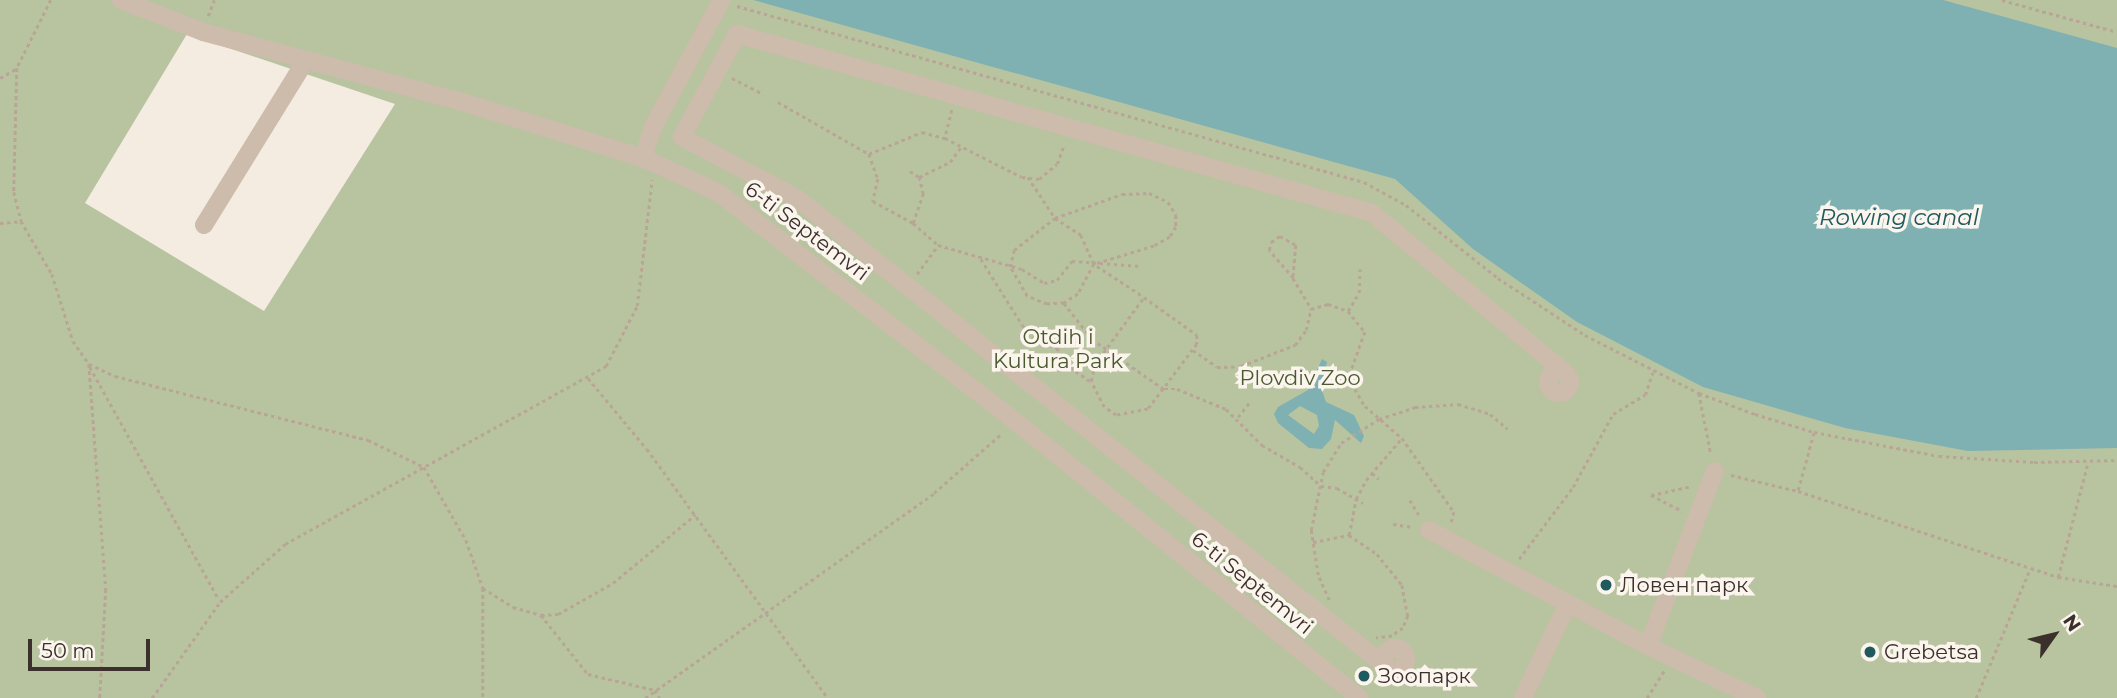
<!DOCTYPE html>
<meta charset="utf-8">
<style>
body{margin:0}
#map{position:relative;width:2117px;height:698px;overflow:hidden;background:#f4ebe1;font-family:Montserrat,sans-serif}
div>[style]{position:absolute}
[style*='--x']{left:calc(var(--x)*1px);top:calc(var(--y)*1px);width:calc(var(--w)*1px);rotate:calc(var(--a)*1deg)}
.green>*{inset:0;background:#b8c4a0}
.water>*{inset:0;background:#7fb0b2}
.path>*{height:2.5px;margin-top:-1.25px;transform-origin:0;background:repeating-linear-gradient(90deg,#b9a596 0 3.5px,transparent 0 7px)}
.minor>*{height:18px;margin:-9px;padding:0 9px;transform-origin:9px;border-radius:9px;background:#cdbbac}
.minor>.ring{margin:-9px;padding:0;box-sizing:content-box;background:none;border:18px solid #cdbbac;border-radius:50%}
.dots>*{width:19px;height:19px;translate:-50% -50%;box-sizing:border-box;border:4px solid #fbf5ee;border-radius:50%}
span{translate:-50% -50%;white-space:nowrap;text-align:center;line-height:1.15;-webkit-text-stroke:7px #fbf5ee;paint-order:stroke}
.street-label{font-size:21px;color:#3b302b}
.park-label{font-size:21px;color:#4a5a2e}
.poi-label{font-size:21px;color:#3b302b}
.left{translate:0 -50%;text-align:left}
.water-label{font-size:23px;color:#1f5a5e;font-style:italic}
.north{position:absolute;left:2019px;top:600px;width:70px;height:70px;-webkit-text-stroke:5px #fbf5ee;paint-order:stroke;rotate:56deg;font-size:19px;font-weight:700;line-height:28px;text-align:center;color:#3b302b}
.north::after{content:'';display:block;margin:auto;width:24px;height:32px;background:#3b302b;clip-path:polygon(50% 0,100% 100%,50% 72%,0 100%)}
.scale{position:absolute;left:28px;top:639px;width:122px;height:32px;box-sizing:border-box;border:4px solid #3b302b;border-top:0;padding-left:9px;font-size:21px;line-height:24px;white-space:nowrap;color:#3b302b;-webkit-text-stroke:5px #fbf5ee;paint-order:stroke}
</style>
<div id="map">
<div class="green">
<div style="clip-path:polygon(evenodd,0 0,2117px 0,2117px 698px,0 698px,0 0,187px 34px,395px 104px,264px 311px,85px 203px,187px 34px)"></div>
</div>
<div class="water">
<div style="clip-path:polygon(753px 0,1943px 0,2117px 48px,2117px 448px,1968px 451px,1845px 428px,1703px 387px,1577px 322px,1473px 249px,1395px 179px)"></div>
<div style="clip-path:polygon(evenodd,1322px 359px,1327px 362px,1321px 388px,1326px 402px,1354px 415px,1364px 436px,1361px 443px,1335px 420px,1331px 439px,1322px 449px,1309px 448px,1278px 423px,1274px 414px,1278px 407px,1308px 390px,1322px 359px,1300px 406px,1317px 415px,1319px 426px,1314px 434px,1288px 415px,1300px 406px)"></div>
</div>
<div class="path">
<div style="--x:51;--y:0;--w:76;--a:116.6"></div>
<div style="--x:17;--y:68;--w:124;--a:91.4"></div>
<div style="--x:14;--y:192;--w:30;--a:76"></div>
<div style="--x:21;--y:221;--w:61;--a:59.7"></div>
<div style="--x:52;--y:274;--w:70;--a:72.6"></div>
<div style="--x:73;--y:341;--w:28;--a:55"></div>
<div style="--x:89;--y:364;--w:29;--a:25"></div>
<div style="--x:115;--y:376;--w:261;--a:14.2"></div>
<div style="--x:368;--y:440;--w:62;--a:25.7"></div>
<div style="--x:424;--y:467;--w:84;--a:60.1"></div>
<div style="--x:466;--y:540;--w:51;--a:70.5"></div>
<div style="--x:483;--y:588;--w:110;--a:90"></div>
<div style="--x:2002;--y:0;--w:119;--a:15.5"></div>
<div style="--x:737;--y:6;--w:651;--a:15.68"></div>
<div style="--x:1364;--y:182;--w:48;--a:28.7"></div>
<div style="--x:1406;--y:205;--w:117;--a:38.4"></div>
<div style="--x:1498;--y:278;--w:104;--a:33.2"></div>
<div style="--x:1585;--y:335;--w:128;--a:27"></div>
<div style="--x:1699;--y:393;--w:60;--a:20.6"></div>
<div style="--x:1755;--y:414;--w:62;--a:17"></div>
<div style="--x:1814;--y:432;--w:127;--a:10.9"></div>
<div style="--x:1939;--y:456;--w:95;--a:3.6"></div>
<div style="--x:2034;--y:462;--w:83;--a:-1.4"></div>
<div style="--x:208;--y:16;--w:17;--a:-69"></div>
<div style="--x:0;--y:78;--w:20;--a:-30"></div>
<div style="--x:732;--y:78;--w:35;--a:27"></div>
<div style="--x:778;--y:102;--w:105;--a:29.7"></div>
<div style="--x:869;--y:154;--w:27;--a:70"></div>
<div style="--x:878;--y:179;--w:23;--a:103"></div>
<div style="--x:873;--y:201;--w:46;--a:28.8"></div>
<div style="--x:913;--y:223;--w:33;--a:41"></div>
<div style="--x:938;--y:245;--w:87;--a:15.9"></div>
<div style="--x:1022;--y:269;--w:26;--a:32"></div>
<div style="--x:1044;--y:283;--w:13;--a:-13"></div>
<div style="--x:1057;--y:280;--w:24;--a:-52"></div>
<div style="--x:1072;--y:261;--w:68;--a:4.2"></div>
<div style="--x:952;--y:110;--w:29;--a:104"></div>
<div style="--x:945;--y:138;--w:86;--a:26.9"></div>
<div style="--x:1022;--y:177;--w:17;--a:7"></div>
<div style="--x:1039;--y:179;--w:23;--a:-40"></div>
<div style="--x:1057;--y:164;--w:20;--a:-70"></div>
<div style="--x:869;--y:154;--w:57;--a:-22.5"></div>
<div style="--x:922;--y:132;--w:24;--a:15"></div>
<div style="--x:910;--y:171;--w:11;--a:34"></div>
<div style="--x:1028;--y:177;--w:49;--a:56.6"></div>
<div style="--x:1055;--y:218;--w:71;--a:-19.7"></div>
<div style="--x:1122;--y:194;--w:27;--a:-2"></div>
<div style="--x:1149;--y:193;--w:21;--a:25"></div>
<div style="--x:1168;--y:202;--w:15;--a:58"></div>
<div style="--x:1176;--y:215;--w:12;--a:90"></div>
<div style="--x:1176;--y:227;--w:12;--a:121"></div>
<div style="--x:1170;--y:237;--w:18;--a:151"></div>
<div style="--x:1154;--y:246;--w:62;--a:163"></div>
<div style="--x:1055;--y:218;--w:31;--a:33"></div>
<div style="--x:1081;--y:235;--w:32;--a:66"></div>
<div style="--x:1094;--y:264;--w:34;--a:118"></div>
<div style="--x:1078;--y:294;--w:17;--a:147"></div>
<div style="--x:1064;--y:303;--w:17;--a:177"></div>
<div style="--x:1047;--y:304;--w:22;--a:-158"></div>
<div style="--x:1027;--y:296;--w:34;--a:-120"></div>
<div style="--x:1010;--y:267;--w:17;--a:-77"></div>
<div style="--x:1014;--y:250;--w:52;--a:-38"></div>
<div style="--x:0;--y:223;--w:21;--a:-5"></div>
<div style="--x:913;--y:223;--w:31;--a:-71"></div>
<div style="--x:923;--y:194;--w:17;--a:-103"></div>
<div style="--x:919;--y:177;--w:34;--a:-26"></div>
<div style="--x:950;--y:162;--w:19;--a:-54"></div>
<div style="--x:981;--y:259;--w:79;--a:57.9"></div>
<div style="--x:1023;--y:326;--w:18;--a:45"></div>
<div style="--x:1036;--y:339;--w:23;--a:23"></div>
<div style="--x:1057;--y:348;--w:23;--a:56"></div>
<div style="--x:1070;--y:367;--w:24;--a:35"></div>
<div style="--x:1097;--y:266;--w:56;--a:33.4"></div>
<div style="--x:917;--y:274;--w:36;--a:-54"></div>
<div style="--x:1293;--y:278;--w:37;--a:-131"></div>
<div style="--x:1269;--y:250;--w:8;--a:-76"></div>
<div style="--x:1271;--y:242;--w:11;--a:-34"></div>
<div style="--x:1280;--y:236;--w:18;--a:29"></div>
<div style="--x:1296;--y:245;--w:33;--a:95"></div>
<div style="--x:1293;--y:278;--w:35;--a:59"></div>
<div style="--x:1144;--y:297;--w:65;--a:35.6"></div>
<div style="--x:1197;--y:335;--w:9;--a:90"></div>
<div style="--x:1197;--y:344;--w:81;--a:127"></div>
<div style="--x:1148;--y:409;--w:33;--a:169"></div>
<div style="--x:1116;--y:415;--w:14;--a:-146"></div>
<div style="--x:1104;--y:407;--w:29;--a:-117"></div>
<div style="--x:1091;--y:381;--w:17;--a:-77"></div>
<div style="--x:1095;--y:364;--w:83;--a:-53.8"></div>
<div style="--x:1064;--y:303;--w:46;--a:52.1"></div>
<div style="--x:1092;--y:339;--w:88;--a:34.8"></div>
<div style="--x:1164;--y:389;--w:13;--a:0"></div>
<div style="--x:1177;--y:389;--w:53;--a:22.2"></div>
<div style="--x:1226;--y:409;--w:51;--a:45"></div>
<div style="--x:1262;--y:445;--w:44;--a:30.1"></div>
<div style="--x:1300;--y:467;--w:28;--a:42"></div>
<div style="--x:1321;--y:486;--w:16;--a:7"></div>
<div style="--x:1337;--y:488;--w:30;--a:30"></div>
<div style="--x:1348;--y:311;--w:21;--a:-59"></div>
<div style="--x:1359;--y:293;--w:24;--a:-88"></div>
<div style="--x:1193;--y:350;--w:29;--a:35"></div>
<div style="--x:1217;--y:367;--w:24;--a:-2"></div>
<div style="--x:1241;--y:366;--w:58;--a:-21.3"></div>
<div style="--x:1295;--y:345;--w:19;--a:-54"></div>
<div style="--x:1306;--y:330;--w:22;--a:-77"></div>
<div style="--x:1311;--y:309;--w:18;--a:-16"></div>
<div style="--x:1328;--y:304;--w:21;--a:19"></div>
<div style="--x:1348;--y:311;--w:27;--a:51"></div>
<div style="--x:1365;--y:332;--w:41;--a:109.7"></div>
<div style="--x:1351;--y:371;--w:18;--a:77"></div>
<div style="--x:1355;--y:389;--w:20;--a:60"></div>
<div style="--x:1365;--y:406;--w:49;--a:40.9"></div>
<div style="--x:1402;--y:438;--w:90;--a:54.9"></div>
<div style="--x:1454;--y:512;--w:12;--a:104"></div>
<div style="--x:89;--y:364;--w:226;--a:85.7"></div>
<div style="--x:106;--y:589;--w:109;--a:93.2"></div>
<div style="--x:90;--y:367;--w:266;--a:61"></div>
<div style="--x:588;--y:378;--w:92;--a:50.3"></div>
<div style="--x:647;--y:449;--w:308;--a:54"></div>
<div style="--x:1699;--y:393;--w:62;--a:78.9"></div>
<div style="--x:1238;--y:417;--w:18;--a:-52"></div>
<div style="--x:1372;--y:473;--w:9;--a:41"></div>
<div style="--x:1731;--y:475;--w:69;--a:13.4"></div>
<div style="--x:1798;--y:491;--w:274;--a:18.3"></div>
<div style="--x:2058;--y:577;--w:60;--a:8.7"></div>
<div style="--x:1798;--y:490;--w:60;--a:-74.6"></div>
<div style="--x:1651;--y:495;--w:42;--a:-12.4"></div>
<div style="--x:1651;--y:495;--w:35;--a:27"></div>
<div style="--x:1410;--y:500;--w:17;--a:59"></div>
<div style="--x:1393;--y:524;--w:18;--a:9"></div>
<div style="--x:1349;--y:535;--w:37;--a:-79"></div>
<div style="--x:1356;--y:499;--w:21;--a:-62"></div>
<div style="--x:1366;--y:480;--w:54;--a:-49.5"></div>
<div style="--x:1313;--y:542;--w:37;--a:-11"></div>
<div style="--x:1349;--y:535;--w:34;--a:34"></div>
<div style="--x:1377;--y:554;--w:40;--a:51"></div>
<div style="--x:1402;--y:585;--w:32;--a:79"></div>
<div style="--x:1408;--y:616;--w:13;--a:113"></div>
<div style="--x:1403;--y:628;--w:14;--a:144"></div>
<div style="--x:1392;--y:636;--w:16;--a:173"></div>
<div style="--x:1519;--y:559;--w:90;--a:-53.1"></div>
<div style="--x:1573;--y:487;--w:83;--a:-61.3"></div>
<div style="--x:1613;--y:414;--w:37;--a:-31"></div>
<div style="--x:1645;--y:395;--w:24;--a:-71"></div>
<div style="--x:2058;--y:577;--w:119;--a:-75.4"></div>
<div style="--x:483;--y:588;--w:36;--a:32"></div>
<div style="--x:513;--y:607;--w:29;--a:16"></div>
<div style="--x:541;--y:615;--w:17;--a:-3"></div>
<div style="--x:558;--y:614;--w:63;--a:-29.4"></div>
<div style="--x:613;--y:583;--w:107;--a:-39.7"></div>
<div style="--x:1329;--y:600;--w:27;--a:-114"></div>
<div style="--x:1318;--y:575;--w:46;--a:-98.8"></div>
<div style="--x:1311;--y:530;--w:59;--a:-78.3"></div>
<div style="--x:1323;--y:472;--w:34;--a:-58"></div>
<div style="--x:1341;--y:443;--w:45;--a:-32.3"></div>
<div style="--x:1379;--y:419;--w:38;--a:-18"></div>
<div style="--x:1415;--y:407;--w:43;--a:-4"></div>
<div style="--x:1458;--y:404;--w:34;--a:17"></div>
<div style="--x:1490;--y:414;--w:23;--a:40"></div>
<div style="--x:541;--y:615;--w:75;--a:51.5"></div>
<div style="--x:588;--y:674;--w:69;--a:13.4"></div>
<div style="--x:655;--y:690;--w:9;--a:58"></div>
<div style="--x:152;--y:698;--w:118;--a:-54.7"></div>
<div style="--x:220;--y:602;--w:87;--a:-41.7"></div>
<div style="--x:285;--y:544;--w:367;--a:-29"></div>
<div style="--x:606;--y:366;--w:68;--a:-62.7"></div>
<div style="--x:637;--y:306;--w:127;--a:-83.2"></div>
<div style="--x:645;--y:698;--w:354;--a:-35.3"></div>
<div style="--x:934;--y:493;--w:91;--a:-41.4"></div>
<div style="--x:1647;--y:698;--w:32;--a:-58"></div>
<div style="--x:1976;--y:698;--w:140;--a:-67.3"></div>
</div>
<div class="minor">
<div style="--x:121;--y:0;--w:88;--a:21.3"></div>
<div style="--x:203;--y:32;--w:272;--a:15.1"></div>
<div style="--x:466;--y:103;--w:185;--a:17.3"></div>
<div style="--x:643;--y:158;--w:84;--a:24.7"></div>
<div style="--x:719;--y:193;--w:374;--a:37.6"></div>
<div style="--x:1015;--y:421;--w:442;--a:38.8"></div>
<div style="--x:643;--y:158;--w:35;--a:-72"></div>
<div style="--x:654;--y:125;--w:141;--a:-61.6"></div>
<div style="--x:204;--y:225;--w:194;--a:-58.3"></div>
<div class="ring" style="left:1548px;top:371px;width:4px;height:4px"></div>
<div style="--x:1429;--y:530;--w:248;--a:27.9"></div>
<div style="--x:1648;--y:646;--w:187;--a:-69.1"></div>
<div style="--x:1648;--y:646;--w:121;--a:25.5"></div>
<div class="ring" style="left:1384px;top:648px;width:4px;height:4px"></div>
<div style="--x:1388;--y:668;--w:754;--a:-141.52"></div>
<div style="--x:798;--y:199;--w:132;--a:-151.9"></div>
<div style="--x:682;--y:137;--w:117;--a:-61.9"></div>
<div style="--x:737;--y:34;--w:660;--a:15.74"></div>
<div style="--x:1372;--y:213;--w:251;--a:39.5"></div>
<div style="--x:1523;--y:698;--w:103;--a:-64.7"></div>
</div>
<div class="dots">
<div style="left:1606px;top:585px;background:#1f5a5e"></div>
<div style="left:1870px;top:652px;background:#1f5a5e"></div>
<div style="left:1364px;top:676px;background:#1f5a5e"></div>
</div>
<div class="street-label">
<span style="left:807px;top:231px;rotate:37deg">6-ti Septemvri</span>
<span style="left:1252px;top:583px;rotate:39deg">6-ti Septemvri</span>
</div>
<div class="park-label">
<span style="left:1058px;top:349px">Otdih i<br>Kultura Park</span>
<span style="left:1300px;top:378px">Plovdiv Zoo</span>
</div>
<div class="poi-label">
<span class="left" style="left:1620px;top:585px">Ловен парк</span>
<span class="left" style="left:1884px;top:652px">Grebetsa</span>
<span class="left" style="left:1378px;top:676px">Зоопарк</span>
</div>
<div class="water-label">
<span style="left:1899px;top:217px">Rowing canal</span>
</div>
<div class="north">N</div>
<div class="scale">50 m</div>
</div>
